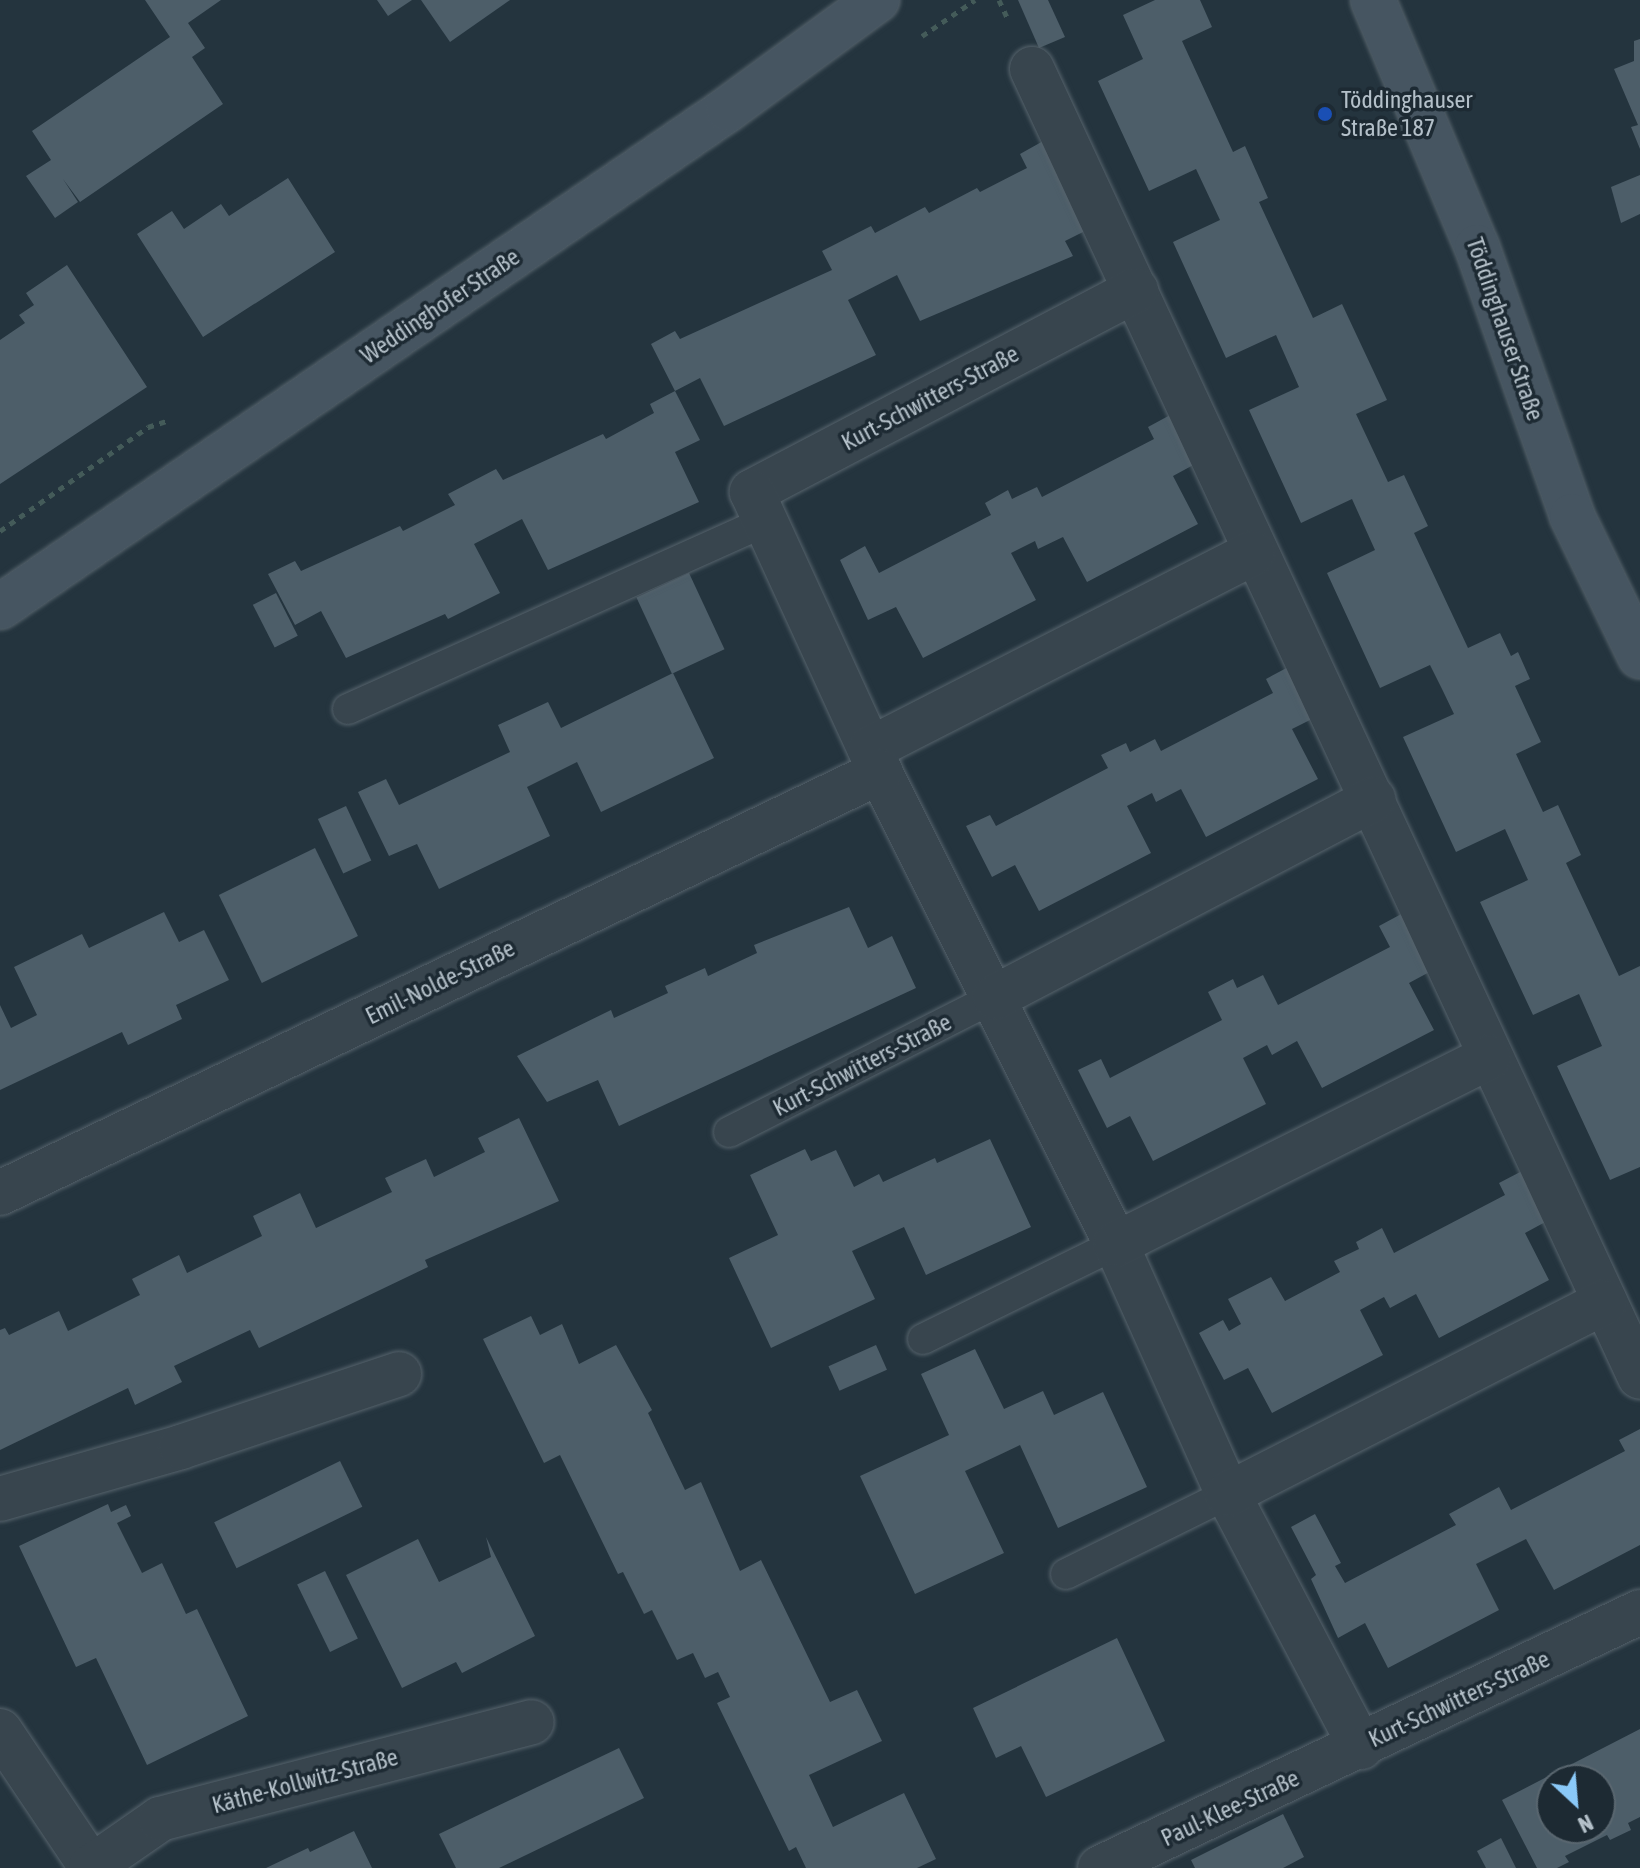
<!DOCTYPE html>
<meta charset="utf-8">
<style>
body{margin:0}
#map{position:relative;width:1640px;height:1868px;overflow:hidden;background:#24343e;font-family:"Asap Condensed",sans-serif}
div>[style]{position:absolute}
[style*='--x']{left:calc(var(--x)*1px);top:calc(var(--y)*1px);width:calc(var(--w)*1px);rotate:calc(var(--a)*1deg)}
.building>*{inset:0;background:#4d5e69;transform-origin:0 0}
.path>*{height:5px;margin-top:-2.5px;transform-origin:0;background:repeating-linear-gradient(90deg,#445b59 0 6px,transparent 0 12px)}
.roads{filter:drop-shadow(0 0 2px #56636c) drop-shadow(0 0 2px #56636c)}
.lane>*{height:30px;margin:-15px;padding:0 15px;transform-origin:15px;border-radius:15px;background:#38454e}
.street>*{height:44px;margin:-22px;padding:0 22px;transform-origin:22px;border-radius:22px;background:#38454e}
.secondary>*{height:44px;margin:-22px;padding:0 22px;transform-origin:22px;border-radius:22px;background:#465561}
.dots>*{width:22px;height:22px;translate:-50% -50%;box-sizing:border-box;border:4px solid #1d2a33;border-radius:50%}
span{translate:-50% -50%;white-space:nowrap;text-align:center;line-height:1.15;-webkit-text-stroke:7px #1d2a33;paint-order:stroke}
.poi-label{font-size:24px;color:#b4c0c9}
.left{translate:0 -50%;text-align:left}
.street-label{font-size:24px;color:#b4c0c9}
.north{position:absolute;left:1536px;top:1764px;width:80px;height:80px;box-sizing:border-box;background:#1d2a33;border:2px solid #59666f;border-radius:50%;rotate:154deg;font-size:22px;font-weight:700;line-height:32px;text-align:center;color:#b4c0c9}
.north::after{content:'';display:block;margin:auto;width:28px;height:36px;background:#8ac9f8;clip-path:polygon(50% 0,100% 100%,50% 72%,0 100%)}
</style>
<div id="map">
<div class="building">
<div style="clip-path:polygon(145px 0,221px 0,188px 23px,205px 48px,192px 57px,223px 104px,80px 202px,63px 179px,78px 202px,55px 218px,26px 176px,51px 160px,32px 131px,170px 37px)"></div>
<div style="clip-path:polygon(377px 0,412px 0,388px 16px)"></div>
<div style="clip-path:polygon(421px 0,510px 0,450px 42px)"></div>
<div style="clip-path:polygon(1018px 0,1048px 0,1065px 37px,1039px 48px)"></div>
<div style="clip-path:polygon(1155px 0,1200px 0,1212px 27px,1182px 41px,1233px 152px,1245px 146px,1268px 198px,1259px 202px,1313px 318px,1342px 304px,1387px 400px,1356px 414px,1388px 482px,1404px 475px,1428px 526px,1414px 533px,1468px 648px,1500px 633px,1511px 656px,1518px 652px,1530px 679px,1515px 686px,1541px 742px,1516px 754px,1543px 812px,1558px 805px,1581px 855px,1566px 863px,1619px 976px,1640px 966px,1640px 1167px,1610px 1180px,1557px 1066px,1602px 1046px,1579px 994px,1533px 1015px,1480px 902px,1528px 880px,1505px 829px,1456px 852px,1403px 737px,1454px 714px,1442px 689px,1430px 665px,1380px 688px,1327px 573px,1375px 550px,1352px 499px,1301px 523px,1249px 410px,1299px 387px,1276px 335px,1226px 358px,1173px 242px,1220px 220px,1196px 169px,1149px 191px,1098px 81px,1143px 59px,1123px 15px)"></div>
<div style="clip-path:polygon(1640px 39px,1640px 149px,1631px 127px,1638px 125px,1614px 69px,1634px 61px,1634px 41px)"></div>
<div style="clip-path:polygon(1045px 140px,1091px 228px,1065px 241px,1073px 256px,920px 321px,897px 275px,848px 300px,876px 355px,724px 426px,700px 378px,675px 391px,700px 440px,675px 452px,699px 502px,548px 570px,522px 519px,474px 544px,500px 593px,448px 619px,445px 614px,346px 658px,321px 611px,295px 625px,268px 574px,295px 561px,301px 571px,400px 526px,403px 531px,455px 505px,448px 494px,496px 469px,503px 480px,603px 434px,606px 439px,654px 413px,650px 404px,675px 391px,651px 344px,675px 331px,680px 339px,832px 270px,822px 251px,871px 226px,875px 233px,925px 207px,929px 213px,977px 188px,980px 192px,1027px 168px,1020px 154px)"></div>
<div style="clip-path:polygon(1640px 175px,1640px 214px,1621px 223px,1611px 187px)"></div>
<div style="clip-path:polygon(288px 178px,335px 252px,203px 337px,137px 234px,172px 211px,184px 229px,221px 204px,229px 216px)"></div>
<div style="clip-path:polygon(67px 265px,147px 387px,0 484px,0 340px,25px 323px,19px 315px,34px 305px,26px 293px)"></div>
<div style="clip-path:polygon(1172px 414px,1197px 463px,1173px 476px,1198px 524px,1087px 582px,1063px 537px,1038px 549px,1035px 541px,1011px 553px,1036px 600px,923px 658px,896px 607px,868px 620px,840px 560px,865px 546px,879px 573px,991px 515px,985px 503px,1008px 490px,1012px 499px,1037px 487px,1042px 497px,1154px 439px,1148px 427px)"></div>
<div style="left:689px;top:573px;width:84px;height:58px;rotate:65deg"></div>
<div style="left:276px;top:593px;width:48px;height:26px;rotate:63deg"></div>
<div style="clip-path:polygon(1292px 665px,1318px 716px,1292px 729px,1318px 779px,1206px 837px,1181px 789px,1156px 802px,1152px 793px,1127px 806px,1151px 853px,1039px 911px,1015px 865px,992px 877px,966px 826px,990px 815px,996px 826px,1108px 768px,1101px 755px,1126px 743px,1130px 752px,1155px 739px,1161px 751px,1273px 693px,1266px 679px)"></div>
<div style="clip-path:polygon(673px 673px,714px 758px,601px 812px,577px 762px,527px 787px,550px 836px,439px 889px,417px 844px,389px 856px,358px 792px,386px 779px,399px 805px,510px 752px,498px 725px,548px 702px,561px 728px)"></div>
<div style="left:346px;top:806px;width:60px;height:31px;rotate:65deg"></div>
<div style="left:315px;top:848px;width:98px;height:107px;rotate:64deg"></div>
<div style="clip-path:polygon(849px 907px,868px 948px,892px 936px,916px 988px,619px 1126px,598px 1080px,547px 1102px,517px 1056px,611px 1010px,614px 1018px,668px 993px,665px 986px,705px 968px,708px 976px,757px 953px,754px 945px)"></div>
<div style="clip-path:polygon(164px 912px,179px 942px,204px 930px,229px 980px,176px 1005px,182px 1019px,128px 1045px,122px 1032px,0 1090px,0 1005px,11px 1028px,37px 1015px,14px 967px,82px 934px,89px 948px)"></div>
<div style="clip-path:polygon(1405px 912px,1435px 969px,1409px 983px,1434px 1030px,1322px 1088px,1297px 1041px,1272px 1055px,1267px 1045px,1243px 1058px,1266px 1104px,1153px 1161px,1130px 1116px,1107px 1128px,1078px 1070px,1101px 1059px,1110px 1078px,1222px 1020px,1208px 992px,1233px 979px,1237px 988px,1263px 975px,1278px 1005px,1390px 947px,1379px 926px)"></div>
<div style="clip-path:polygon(519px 1118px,559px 1201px,425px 1260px,428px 1267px,259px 1348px,250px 1330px,174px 1366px,182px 1382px,135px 1405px,128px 1388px,0 1450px,0 1330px,5px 1328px,9px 1335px,59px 1311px,68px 1331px,140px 1295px,132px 1279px,179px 1255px,187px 1273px,262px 1236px,253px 1216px,300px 1193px,316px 1228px,392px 1192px,385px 1178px,426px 1159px,434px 1177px,485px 1152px,478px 1138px)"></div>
<div style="clip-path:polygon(990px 1139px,1031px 1227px,926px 1275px,904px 1227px,852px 1251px,875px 1299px,771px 1348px,729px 1258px,778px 1235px,750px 1175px,805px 1149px,811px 1161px,836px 1150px,854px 1187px,879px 1174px,883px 1182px,935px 1158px,937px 1163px)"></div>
<div style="clip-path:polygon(1522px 1171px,1549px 1220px,1525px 1233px,1549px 1280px,1439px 1338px,1416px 1294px,1390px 1308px,1384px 1297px,1360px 1310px,1383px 1355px,1272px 1413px,1248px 1368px,1224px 1380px,1199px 1333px,1223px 1320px,1229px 1331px,1241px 1324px,1228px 1299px,1271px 1277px,1285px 1301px,1340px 1272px,1334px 1261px,1359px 1249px,1356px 1242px,1382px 1228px,1394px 1253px,1505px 1195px,1499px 1183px)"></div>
<div style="clip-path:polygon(531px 1316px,540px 1335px,562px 1324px,579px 1364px,616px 1345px,652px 1410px,648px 1413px,685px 1490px,701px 1482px,740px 1571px,761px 1560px,830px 1702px,857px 1690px,882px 1741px,809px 1775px,833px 1827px,904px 1793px,936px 1859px,917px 1868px,806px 1868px,796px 1847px,789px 1851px,717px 1703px,730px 1697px,718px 1672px,705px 1678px,693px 1653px,677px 1660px,652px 1610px,644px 1614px,623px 1572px,618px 1574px,560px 1455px,544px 1463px,483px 1339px)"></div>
<div style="left:876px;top:1345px;width:27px;height:52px;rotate:66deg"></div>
<div style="clip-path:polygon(975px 1349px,1004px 1409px,1043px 1391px,1054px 1415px,1103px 1392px,1147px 1487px,1058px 1528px,1020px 1445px,995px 1457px,965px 1471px,1004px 1553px,915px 1594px,860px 1476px,949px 1435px,921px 1374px)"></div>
<div style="clip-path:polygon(1640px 1429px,1640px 1545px,1554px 1590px,1526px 1539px,1476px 1564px,1499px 1610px,1388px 1668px,1365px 1623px,1338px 1638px,1311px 1579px,1316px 1575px,1291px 1527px,1315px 1514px,1341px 1563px,1335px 1566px,1345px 1583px,1456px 1525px,1449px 1514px,1499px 1487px,1511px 1510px,1625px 1451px,1619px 1440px)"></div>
<div style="left:340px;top:1461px;width:51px;height:140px;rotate:64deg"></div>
<div style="clip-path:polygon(108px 1504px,111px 1512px,126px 1505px,131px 1516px,117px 1523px,142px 1573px,162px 1563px,186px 1614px,197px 1609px,248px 1716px,147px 1765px,96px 1658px,76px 1667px,19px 1546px)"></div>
<div style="clip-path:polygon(486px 1537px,535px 1636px,462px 1673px,456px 1662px,402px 1688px,346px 1575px,418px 1539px,439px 1582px,491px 1557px)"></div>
<div style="left:325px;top:1571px;width:75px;height:31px;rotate:64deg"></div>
<div style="clip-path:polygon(1117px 1638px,1165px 1741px,1046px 1797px,1021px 1746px,996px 1758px,973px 1708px)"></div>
<div style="clip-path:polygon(evenodd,1640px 1729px,1640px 1817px,1628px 1823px,1631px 1830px,1610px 1840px,1607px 1835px,1565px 1856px,1569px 1862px,1557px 1868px,1537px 1868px,1502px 1800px,1640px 1729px,1552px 1780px,1600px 1780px,1600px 1828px,1552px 1828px,1552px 1780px)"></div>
<div style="clip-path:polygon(619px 1748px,644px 1798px,499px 1868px,456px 1868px,439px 1834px)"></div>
<div style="clip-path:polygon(1283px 1814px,1304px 1857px,1283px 1868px,1195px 1868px,1191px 1860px)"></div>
<div style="clip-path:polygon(354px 1831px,372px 1868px,266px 1868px,308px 1848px,310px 1852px)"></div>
<div style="clip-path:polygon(1501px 1838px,1516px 1868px,1486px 1868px,1477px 1851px)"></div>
</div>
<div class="path">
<div style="--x:999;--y:0;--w:23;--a:65"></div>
<div style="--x:922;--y:36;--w:64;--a:-34.2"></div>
<div style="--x:0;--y:531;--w:181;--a:-35.1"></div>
<div style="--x:148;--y:427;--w:23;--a:-18"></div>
</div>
<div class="roads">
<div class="lane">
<div style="--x:348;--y:709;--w:458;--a:-24.2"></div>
<div style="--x:729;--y:1132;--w:298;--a:-26.9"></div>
<div style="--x:923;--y:1339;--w:215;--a:-26.2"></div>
<div style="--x:1066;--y:1574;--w:181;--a:-26.3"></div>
</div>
<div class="street">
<div style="--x:1032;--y:69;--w:1442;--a:65.07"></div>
<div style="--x:1136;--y:290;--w:434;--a:152.3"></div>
<div style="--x:752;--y:492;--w:308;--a:65.4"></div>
<div style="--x:880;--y:772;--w:528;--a:63.43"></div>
<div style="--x:1116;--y:1244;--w:274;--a:65.9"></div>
<div style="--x:1228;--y:1494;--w:286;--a:62.3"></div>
<div style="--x:870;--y:749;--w:430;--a:-27.1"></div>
<div style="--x:995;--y:997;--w:427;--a:-27.6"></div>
<div style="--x:0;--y:1193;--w:976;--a:-25.57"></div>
<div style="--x:1116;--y:1244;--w:417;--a:-26.6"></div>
<div style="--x:1228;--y:1494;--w:423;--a:-27"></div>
<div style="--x:0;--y:1499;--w:188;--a:-16"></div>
<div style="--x:181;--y:1447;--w:230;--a:-18.5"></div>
<div style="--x:0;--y:1731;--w:165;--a:56.1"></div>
<div style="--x:91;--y:1867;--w:84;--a:-34.8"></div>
<div style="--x:160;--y:1819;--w:384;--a:-14.6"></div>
<div style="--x:1100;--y:1868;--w:598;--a:-25.36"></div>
</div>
<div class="secondary">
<div style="--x:1373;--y:0;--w:268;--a:67.2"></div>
<div style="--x:1477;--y:247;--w:285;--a:70.5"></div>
<div style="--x:1572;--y:516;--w:156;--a:64.1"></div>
<div style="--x:0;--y:607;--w:882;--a:-34.37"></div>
<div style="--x:728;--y:109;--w:185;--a:-36.2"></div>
</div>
</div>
<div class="dots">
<div style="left:1325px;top:114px;background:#1a4fb4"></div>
</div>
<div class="poi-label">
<span class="left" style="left:1341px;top:114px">Töddinghauser<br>Straße 187</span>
</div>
<div class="street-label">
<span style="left:440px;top:306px;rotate:-34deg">Weddinghofer Straße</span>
<span style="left:1505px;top:329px;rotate:71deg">Töddinghauser Straße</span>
<span style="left:930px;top:398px;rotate:-28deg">Kurt-Schwitters-Straße</span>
<span style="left:440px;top:982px;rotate:-26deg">Emil-Nolde-Straße</span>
<span style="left:862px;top:1065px;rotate:-27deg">Kurt-Schwitters-Straße</span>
<span style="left:1459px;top:1699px;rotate:-25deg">Kurt-Schwitters-Straße</span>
<span style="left:305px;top:1781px;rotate:-15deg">Käthe-Kollwitz-Straße</span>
<span style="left:1230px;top:1808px;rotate:-25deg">Paul-Klee-Straße</span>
</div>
<div class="north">N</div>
</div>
